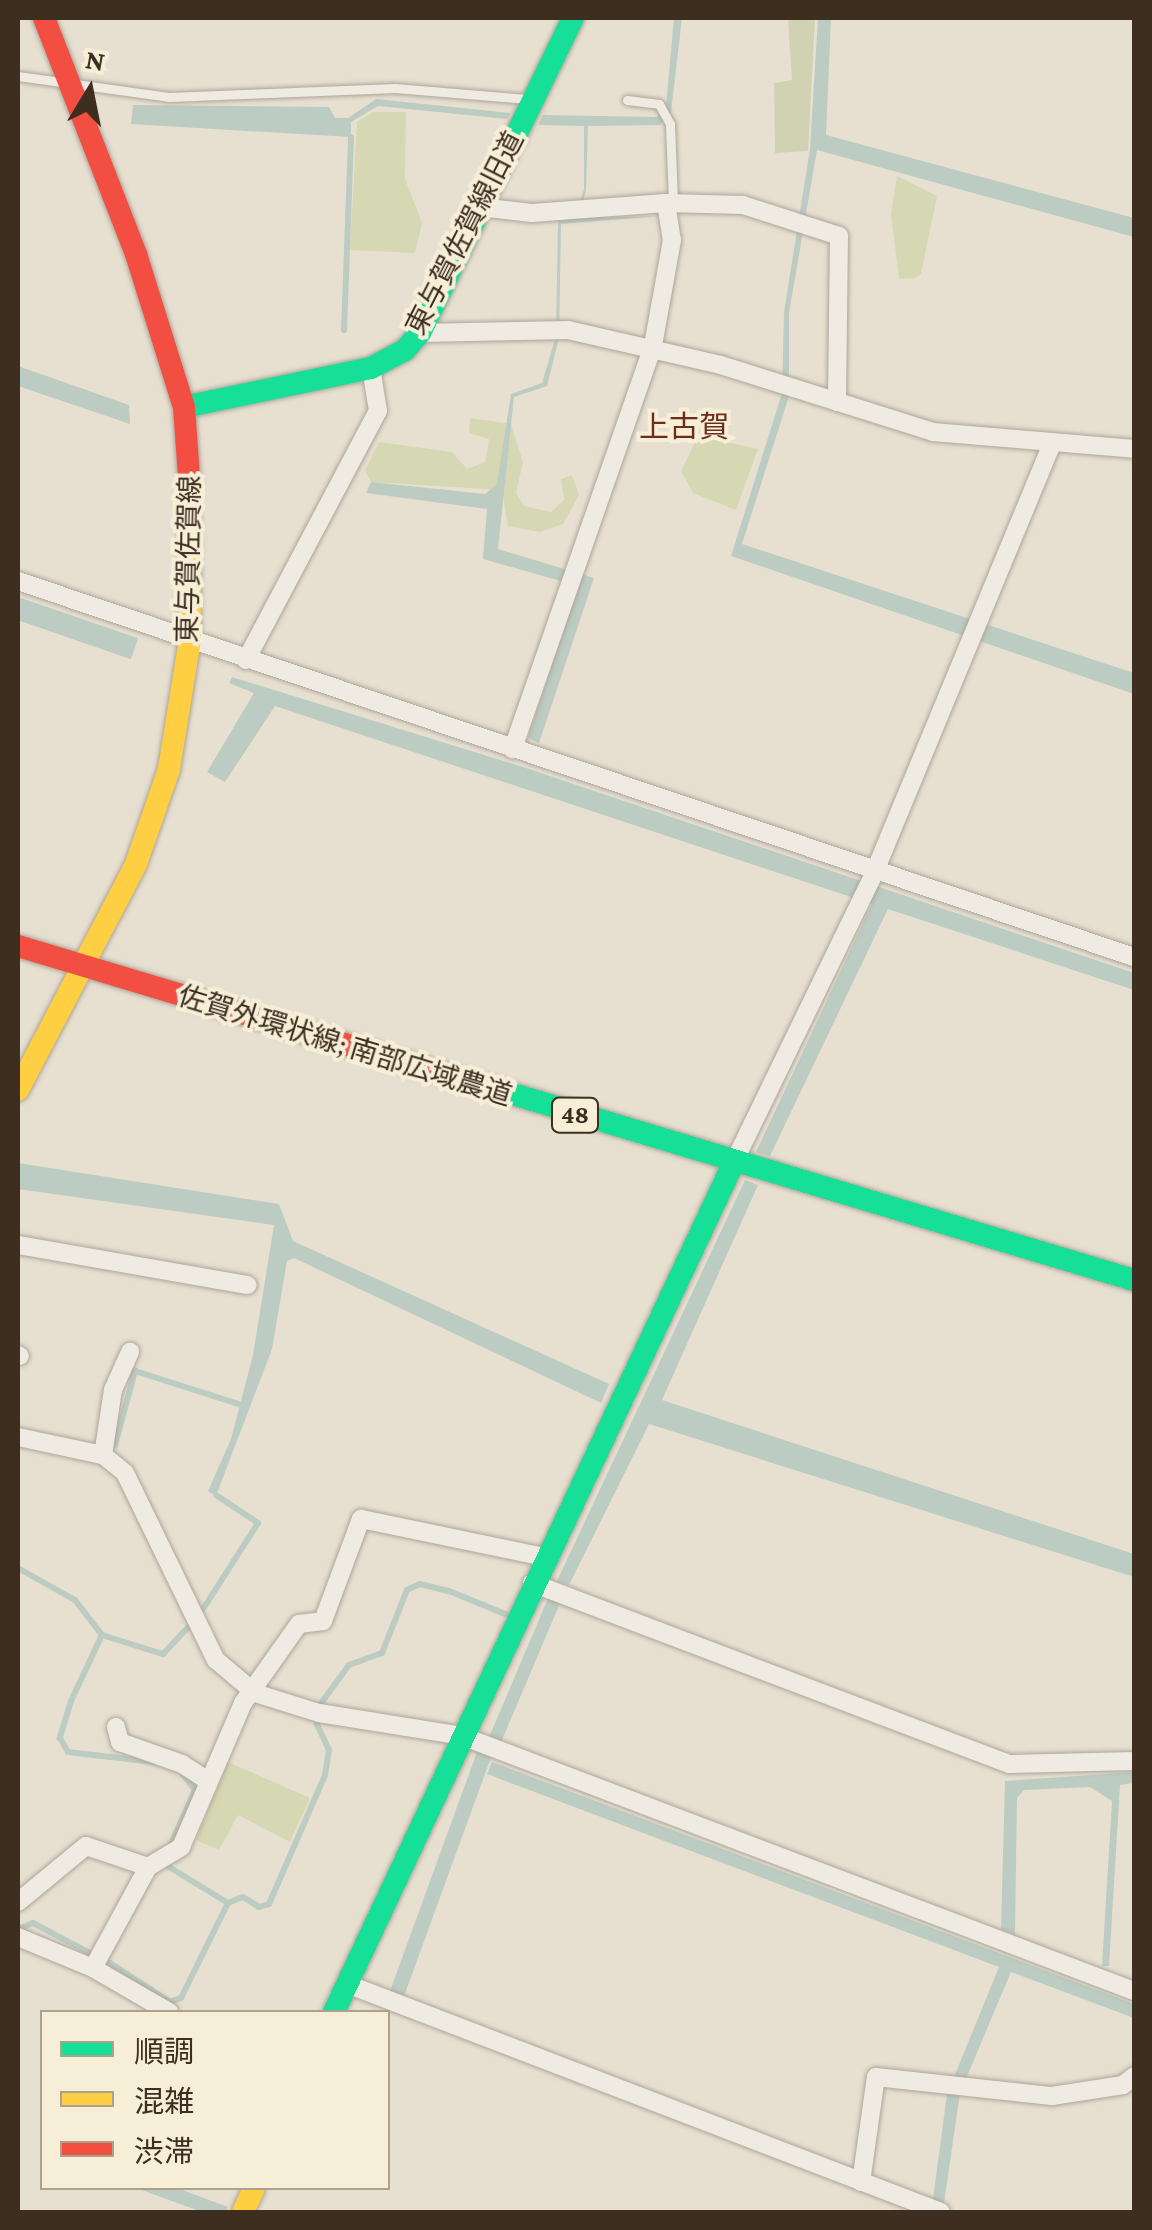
<!DOCTYPE html>
<meta charset="utf-8">
<style>
body{margin:0}
#map{position:relative;width:1152px;height:2230px;overflow:hidden;background:#e7e0d1;font-family:"Crimson Pro","Noto Sans JP",serif}
div>[style]{position:absolute}
[style*='--x']{left:calc(var(--x)*1px);top:calc(var(--y)*1px);width:calc(var(--w)*1px);rotate:calc(var(--a)*1deg)}
.green>*{inset:0;background:#d6d7b3}
.cemetery>*{inset:0;background:#d1d1b3}
.water>*{inset:0;background:#bcccc2;transform-origin:0 0}
.stream>*{height:6px;margin:-3px;padding:0 3px;transform-origin:3px;border-radius:3px;background:#bcccc2}
.roads{filter:drop-shadow(0 0 2px #ada599) drop-shadow(0 0 2px #ada599)}
.lane>*{height:9px;margin:-4.5px;padding:0 4.5px;transform-origin:4.5px;border-radius:4.5px;background:#efebe3}
.street>*{height:18px;margin:-9px;padding:0 9px;transform-origin:9px;border-radius:9px;background:#efebe3}
.fast>*{height:22px;margin:-11px;padding:0 11px;transform-origin:11px;border-radius:11px;background:#16e098}
.slow>*{height:22px;margin:-11px;padding:0 11px;transform-origin:11px;border-radius:11px;background:#ffcf43}
.jam>*{height:22px;margin:-11px;padding:0 11px;transform-origin:11px;border-radius:11px;background:#f24e42}
span{translate:-50% -50%;white-space:nowrap;text-align:center;line-height:1.15;-webkit-text-stroke:8px #f7eed8;paint-order:stroke}
.shield-label span{padding:2px 8px;background:#f7eed8;border:2px solid;border-radius:8px;-webkit-text-stroke-width:0}
.shield-label{font-size:25px;color:#3d2e20;font-weight:700}
.street-label{font-size:28px;color:#3d2e20}
.neighbourhood-label{font-size:30px;color:#6b2e1e}
.frame{position:absolute;inset:0;border:20px solid #3d2e20;pointer-events:none}
.legend{position:absolute;left:40px;top:2010px;width:350px;height:180px;box-sizing:border-box;background:#f7eed8;border:2px solid #ada18e;margin:0;padding:12px 18px;list-style:none;font-size:30px;color:#3d2e20}
.legend li{display:flex;align-items:center;gap:20px;height:50px}
.legend b{width:50px;border:2px solid #ada18e}
.north{position:absolute;left:40px;top:40px;width:100px;height:100px;-webkit-text-stroke:8px #f7eed8;paint-order:stroke;rotate:10deg;font-size:28px;font-weight:700;line-height:40px;text-align:center;color:#3d2e20}
.north::after{content:'';display:block;margin:auto;width:35px;height:45px;background:#3d2e20;clip-path:polygon(50% 0,100% 100%,50% 72%,0 100%)}
</style>
<div id="map">
<div class="green">
<div style="clip-path:polygon(373px 112px,406px 112px,405px 179px,422px 223px,415px 253px,350px 250px,357px 122px)"></div>
<div style="clip-path:polygon(897px 176px,937px 196px,921px 274px,914px 278px,899px 279px,891px 214px)"></div>
<div style="clip-path:polygon(470px 418px,511px 424px,523px 462px,516px 493px,524px 506px,551px 512px,564px 500px,561px 479px,572px 475px,579px 495px,563px 524px,540px 532px,508px 526px,502px 490px,371px 482px,365px 471px,379px 442px,452px 452px,467px 469px,485px 462px,489px 439px,469px 433px)"></div>
<div style="clip-path:polygon(698px 436px,758px 449px,736px 510px,693px 493px,681px 471px)"></div>
<div style="clip-path:polygon(228px 1762px,310px 1798px,290px 1842px,238px 1815px,219px 1850px,196px 1840px)"></div>
</div>
<div class="cemetery">
<div style="clip-path:polygon(788px 18px,815px 18px,808px 151px,775px 153px,774px 83px,792px 80px)"></div>
</div>
<div class="water">
<div style="clip-path:polygon(674px 18px,682px 18px,671px 112px,660px 125px,588px 126px,586px 190px,579px 218px,660px 216px,561px 224px,559px 338px,547px 386px,514px 397px,498px 549px,594px 578px,539px 743px,528px 738px,578px 586px,483px 559px,487px 509px,366px 493px,371px 482px,485px 494px,497px 484px,511px 394px,542px 383px,556px 336px,558px 221px,575px 218px,584px 189px,584px 126px,538px 125px,543px 115px,657px 117px,666px 106px)"></div>
<div style="clip-path:polygon(818px 18px,831px 18px,826px 135px,1134px 218px,1134px 237px,817px 150px,789px 313px,789px 396px,742px 544px,1134px 673px,1134px 694px,731px 556px,782px 393px,784px 312px,810px 149px)"></div>
<div style="clip-path:polygon(376px 99px,511px 113px,507px 119px,378px 106px,351px 122px,351px 137px,131px 124px,133px 105px,329px 107px,335px 118px,348px 118px)"></div>
<div style="clip-path:polygon(18px 366px,129px 405px,130px 424px,18px 386px)"></div>
<div style="left:18px;top:597px;width:127px;height:22px;rotate:19deg"></div>
<div style="clip-path:polygon(232px 677px,523px 767px,1134px 973px,1134px 990px,888px 909px,770px 1156px,756px 1152px,872px 904px,275px 706px,225px 782px,207px 772px,254px 693px,229px 683px)"></div>
<div style="clip-path:polygon(18px 1163px,279px 1204px,293px 1241px,609px 1384px,601px 1403px,294px 1258px,287px 1261px,272px 1349px,216px 1496px,208px 1491px,231px 1439px,253px 1355px,274px 1225px,18px 1189px)"></div>
<div style="clip-path:polygon(745px 1180px,758px 1185px,662px 1400px,1134px 1554px,1134px 1577px,649px 1424px,569px 1585px,557px 1581px)"></div>
<div style="left:549px;top:1596px;width:13px;height:152px;rotate:23deg"></div>
<div style="left:477px;top:1752px;width:15px;height:254px;rotate:20deg"></div>
<div style="clip-path:polygon(492px 1762px,1134px 2004px,1134px 2018px,1011px 1972px,960px 2093px,944px 2203px,933px 2199px,947px 2094px,999px 1967px,487px 1774px)"></div>
<div style="clip-path:polygon(1134px 1772px,1134px 1783px,1120px 1785px,1109px 1966px,1102px 1966px,1112px 1801px,1090px 1787px,1024px 1790px,1017px 1798px,1015px 1935px,1001px 1929px,1005px 1781px)"></div>
<div style="clip-path:polygon(136px 2188px,177px 2188px,228px 2207px,225px 2212px,202px 2212px)"></div>
</div>
<div class="stream">
<div style="--x:344;--y:330;--w:193;--a:-87.9"></div>
<div style="--x:115;--y:1445;--w:77;--a:-74.9"></div>
<div style="--x:135;--y:1371;--w:115;--a:17.7"></div>
<div style="--x:18;--y:1568;--w:65;--a:29.3"></div>
<div style="--x:75;--y:1600;--w:44;--a:52.4"></div>
<div style="--x:102;--y:1635;--w:73;--a:115.2"></div>
<div style="--x:71;--y:1701;--w:39;--a:107"></div>
<div style="--x:60;--y:1738;--w:16;--a:60"></div>
<div style="--x:68;--y:1752;--w:86;--a:6.7"></div>
<div style="--x:203;--y:1609;--w:102;--a:-57.4"></div>
<div style="--x:258;--y:1523;--w:50;--a:-146.3"></div>
<div style="--x:102;--y:1635;--w:64;--a:17.3"></div>
<div style="--x:163;--y:1654;--w:37;--a:-47"></div>
<div style="--x:319;--y:1706;--w:51;--a:-53.8"></div>
<div style="--x:349;--y:1665;--w:35;--a:-20"></div>
<div style="--x:382;--y:1653;--w:68;--a:-68.4"></div>
<div style="--x:407;--y:1590;--w:14;--a:-25"></div>
<div style="--x:420;--y:1584;--w:30;--a:14"></div>
<div style="--x:449;--y:1591;--w:61;--a:22.3"></div>
<div style="--x:171;--y:1844;--w:59;--a:-66"></div>
<div style="--x:195;--y:1790;--w:20;--a:-127"></div>
<div style="--x:228;--y:1903;--w:16;--a:-22"></div>
<div style="--x:243;--y:1897;--w:19;--a:32"></div>
<div style="--x:259;--y:1907;--w:10;--a:-17"></div>
<div style="--x:269;--y:1904;--w:141;--a:-66.5"></div>
<div style="--x:325;--y:1775;--w:25;--a:-81"></div>
<div style="--x:329;--y:1750;--w:29;--a:-115"></div>
<div style="--x:20;--y:1928;--w:14;--a:-21"></div>
<div style="--x:33;--y:1923;--w:64;--a:27.8"></div>
<div style="--x:110;--y:1963;--w:72;--a:33"></div>
<div style="--x:170;--y:2002;--w:12;--a:-20"></div>
<div style="--x:181;--y:1998;--w:106;--a:-63.7"></div>
<div style="--x:228;--y:1903;--w:69;--a:-148.6"></div>
</div>
<div class="roads">
<div class="lane">
<div style="--x:18;--y:76;--w:152;--a:7.9"></div>
<div style="--x:169;--y:97;--w:226;--a:-2.3"></div>
<div style="--x:395;--y:88;--w:133;--a:4.7"></div>
<div style="--x:627;--y:100;--w:32;--a:7"></div>
<div style="--x:659;--y:104;--w:23;--a:61"></div>
<div style="--x:670;--y:124;--w:77;--a:87.8"></div>
</div>
<div class="street">
<div style="--x:666;--y:203;--w:77;--a:1.5"></div>
<div style="--x:743;--y:205;--w:101;--a:17.9"></div>
<div style="--x:839;--y:236;--w:166;--a:90.7"></div>
<div style="--x:480;--y:207;--w:52;--a:6.6"></div>
<div style="--x:532;--y:213;--w:134;--a:-4.3"></div>
<div style="--x:666;--y:203;--w:37;--a:81"></div>
<div style="--x:672;--y:240;--w:108;--a:100.2"></div>
<div style="--x:653;--y:346;--w:427;--a:109.2"></div>
<div style="--x:420;--y:333;--w:148;--a:-1.2"></div>
<div style="--x:568;--y:330;--w:157;--a:12.9"></div>
<div style="--x:721;--y:365;--w:222;--a:17.5"></div>
<div style="--x:933;--y:432;--w:202;--a:4.8"></div>
<div style="--x:18;--y:581;--w:1178;--a:18.62"></div>
<div style="--x:246;--y:660;--w:282;--a:-62.1"></div>
<div style="--x:378;--y:411;--w:44;--a:-99.2"></div>
<div style="--x:734;--y:1162;--w:323;--a:-64.1"></div>
<div style="--x:875;--y:871;--w:463;--a:-67.5"></div>
<div style="--x:18;--y:1245;--w:233;--a:9.9"></div>
<div style="--x:18;--y:1355;--w:2;--a:27"></div>
<div style="--x:18;--y:1437;--w:87;--a:12"></div>
<div style="--x:103;--y:1455;--w:28;--a:39"></div>
<div style="--x:125;--y:1473;--w:208;--a:64.1"></div>
<div style="--x:216;--y:1660;--w:51;--a:40.2"></div>
<div style="--x:255;--y:1693;--w:67;--a:17.4"></div>
<div style="--x:319;--y:1713;--w:145;--a:9.1"></div>
<div style="--x:462;--y:1736;--w:719;--a:20.78"></div>
<div style="--x:103;--y:1455;--w:66;--a:-81.3"></div>
<div style="--x:113;--y:1390;--w:42;--a:-65.9"></div>
<div style="--x:532;--y:1583;--w:510;--a:20.78"></div>
<div style="--x:1009;--y:1764;--w:125;--a:-1.4"></div>
<div style="--x:116;--y:1727;--w:16;--a:75"></div>
<div style="--x:120;--y:1742;--w:66;--a:19.5"></div>
<div style="--x:182;--y:1764;--w:31;--a:33"></div>
<div style="--x:18;--y:1902;--w:88;--a:-39.5"></div>
<div style="--x:86;--y:1846;--w:65;--a:18.7"></div>
<div style="--x:18;--y:1937;--w:81;--a:22.5"></div>
<div style="--x:93;--y:1968;--w:88;--a:30.1"></div>
<div style="--x:93;--y:1968;--w:115;--a:-61.4"></div>
<div style="--x:148;--y:1867;--w:39;--a:-31"></div>
<div style="--x:181;--y:1847;--w:157;--a:-66.7"></div>
<div style="--x:243;--y:1703;--w:97;--a:-54.7"></div>
<div style="--x:299;--y:1624;--w:24;--a:-7"></div>
<div style="--x:323;--y:1621;--w:109;--a:-69.6"></div>
<div style="--x:361;--y:1519;--w:187;--a:11.7"></div>
<div style="--x:347;--y:1984;--w:636;--a:21"></div>
<div style="--x:861;--y:2182;--w:106;--a:-81.9"></div>
<div style="--x:876;--y:2077;--w:177;--a:6.2"></div>
<div style="--x:1052;--y:2096;--w:72;--a:-8.8"></div>
<div style="--x:1123;--y:2085;--w:14;--a:-39"></div>
</div>
<div class="fast">
<div style="--x:184;--y:407;--w:191;--a:-11.8"></div>
<div style="--x:371;--y:368;--w:38;--a:-28"></div>
<div style="--x:405;--y:350;--w:23;--a:-49"></div>
<div style="--x:420;--y:333;--w:350;--a:-64.1"></div>
<div style="--x:476;--y:1083;--w:687;--a:16.67"></div>
<div style="--x:334;--y:2012;--w:939;--a:-64.8"></div>
</div>
<div class="slow">
<div style="--x:18;--y:1090;--w:255;--a:-62.4"></div>
<div style="--x:136;--y:864;--w:101;--a:-70.8"></div>
<div style="--x:169;--y:769;--w:131;--a:-80.8"></div>
<div style="--x:190;--y:640;--w:163;--a:-90.4"></div>
<div style="--x:243;--y:2212;--w:26;--a:-65"></div>
</div>
<div class="jam">
<div style="--x:44;--y:18;--w:253;--a:68.7"></div>
<div style="--x:136;--y:254;--w:160;--a:72.6"></div>
<div style="--x:184;--y:407;--w:70;--a:85.9"></div>
<div style="--x:18;--y:946;--w:478;--a:16.7"></div>
</div>
</div>
<div class="shield-label">
<span style="left:575px;top:1115px">48</span>
</div>
<div class="street-label">
<span style="left:465px;top:233px;rotate:-63deg">東与賀佐賀線旧道</span>
<span style="left:189px;top:559px;rotate:-89deg">東与賀佐賀線</span>
<span style="left:345px;top:1046px;rotate:17deg">佐賀外環状線; 南部広域農道</span>
</div>
<div class="neighbourhood-label">
<span style="left:684px;top:427px">上古賀</span>
</div>
<div class="frame"></div>
<ul class="legend">
<li><b style="height:12px;background:#16e098"></b>順調</li>
<li><b style="height:12px;background:#ffcf43"></b>混雑</li>
<li><b style="height:12px;background:#f24e42"></b>渋滞</li>
</ul>
<div class="north">N</div>
</div>
